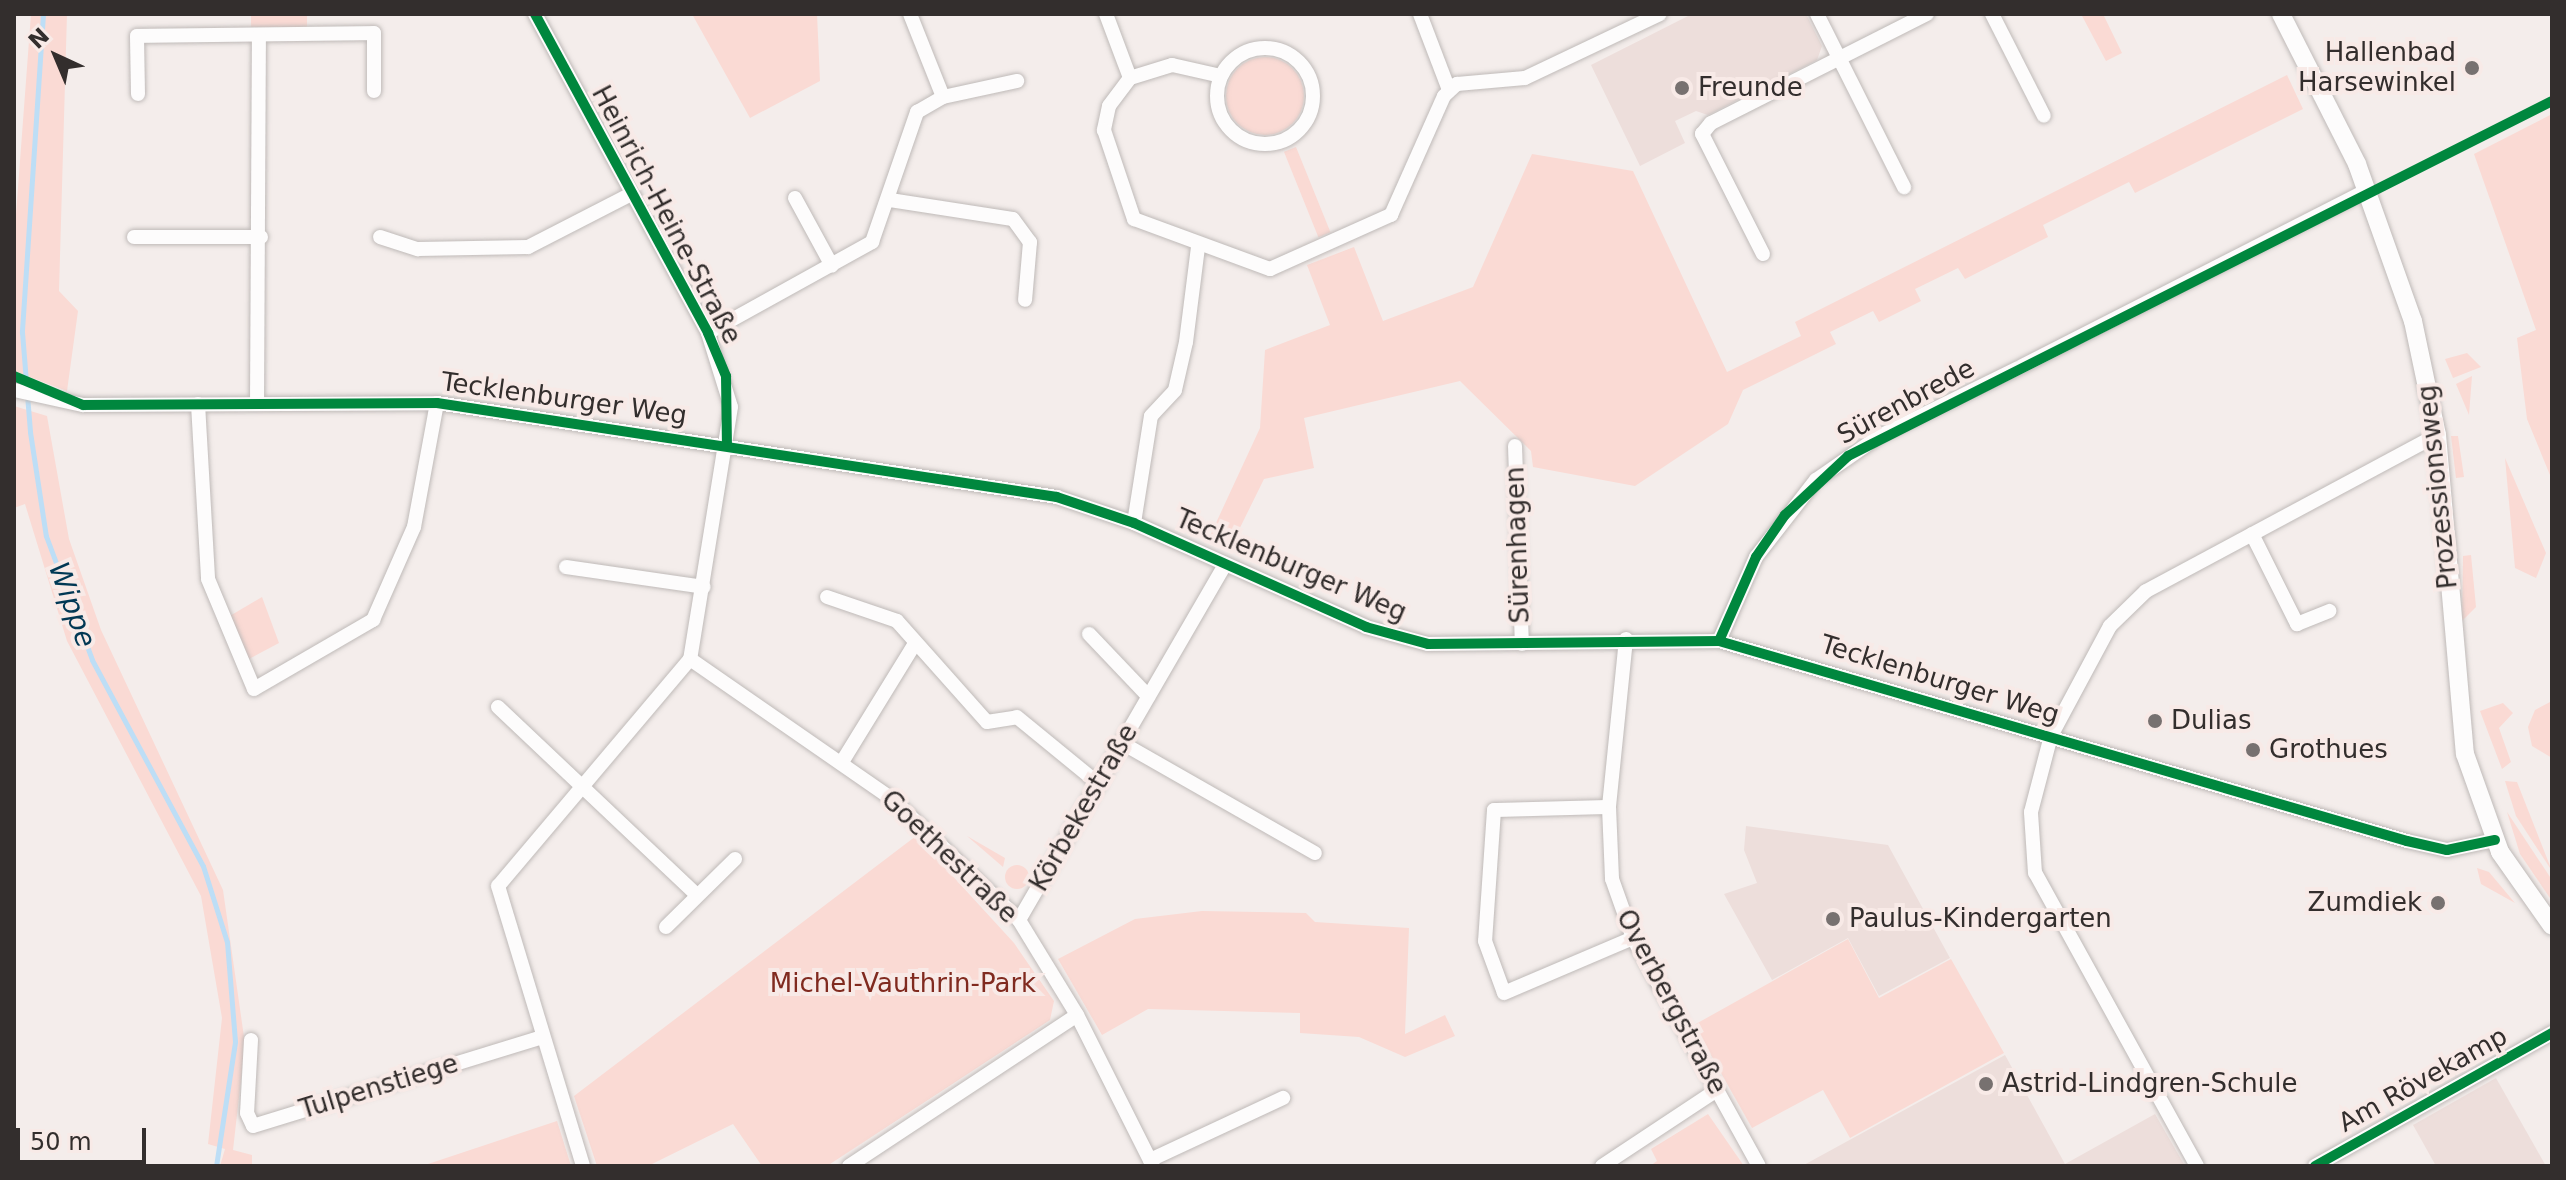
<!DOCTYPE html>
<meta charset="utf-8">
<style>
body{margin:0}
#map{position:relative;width:2566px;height:1180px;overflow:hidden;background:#f4edeb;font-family:"DejaVu Sans",sans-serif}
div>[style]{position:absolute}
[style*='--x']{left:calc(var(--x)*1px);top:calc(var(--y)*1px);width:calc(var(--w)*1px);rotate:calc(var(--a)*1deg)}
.built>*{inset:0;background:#eddedb}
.green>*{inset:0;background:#fadad4;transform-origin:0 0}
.round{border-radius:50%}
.stream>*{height:5px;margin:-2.5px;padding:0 2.5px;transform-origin:2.5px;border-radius:2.5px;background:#bddef6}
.roads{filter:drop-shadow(0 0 2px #bfbab8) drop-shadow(0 0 2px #bfbab8)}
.minor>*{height:14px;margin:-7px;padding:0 7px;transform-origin:7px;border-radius:7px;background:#fdfcfc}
.minor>.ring{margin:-7px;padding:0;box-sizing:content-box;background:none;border:14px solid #fdfcfc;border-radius:50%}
.tertiary>*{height:18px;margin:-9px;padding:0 9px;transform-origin:9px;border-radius:9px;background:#fdfcfc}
.cycleway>*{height:10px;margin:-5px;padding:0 5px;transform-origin:5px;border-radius:5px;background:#00873e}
.dots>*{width:22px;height:22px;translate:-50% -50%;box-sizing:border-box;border:4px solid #f8eae7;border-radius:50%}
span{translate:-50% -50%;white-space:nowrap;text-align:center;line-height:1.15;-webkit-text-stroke:8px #f8eae7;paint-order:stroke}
.poi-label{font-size:26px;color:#332e2d}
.right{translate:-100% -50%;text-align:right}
.left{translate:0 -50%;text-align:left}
.street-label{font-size:26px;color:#332e2d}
.park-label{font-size:26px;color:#802a1f}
.water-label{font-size:28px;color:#013854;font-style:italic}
.frame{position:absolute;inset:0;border:16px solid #332e2d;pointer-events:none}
.north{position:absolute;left:16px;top:16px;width:80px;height:80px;-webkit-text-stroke:6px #f8eae7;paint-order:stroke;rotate:316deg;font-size:22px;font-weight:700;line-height:32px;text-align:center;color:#332e2d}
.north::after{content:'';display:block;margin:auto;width:28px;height:36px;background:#332e2d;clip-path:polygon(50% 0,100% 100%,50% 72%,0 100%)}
.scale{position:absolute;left:16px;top:1128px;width:130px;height:36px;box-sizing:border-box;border:4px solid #332e2d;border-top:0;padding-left:10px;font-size:24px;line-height:28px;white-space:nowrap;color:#332e2d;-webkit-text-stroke:6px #f8eae7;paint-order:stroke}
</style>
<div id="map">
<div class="built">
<div style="clip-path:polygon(1692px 14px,1806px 14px,1822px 46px,1817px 60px,1708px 115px,1696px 111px,1675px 121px,1685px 143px,1640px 166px,1591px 65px)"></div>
<div style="clip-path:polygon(1746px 826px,1888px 845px,1950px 958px,1879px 996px,1848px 938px,1772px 980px,1724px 894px,1757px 883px,1744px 850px)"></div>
<div style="clip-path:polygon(2005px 1055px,2065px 1164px,2155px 1114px,2185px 1166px,1802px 1166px)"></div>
<div style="clip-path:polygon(2496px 1078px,2546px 1166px,2436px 1166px,2413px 1125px)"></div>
</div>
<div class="green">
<div style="clip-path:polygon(31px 14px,67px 14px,59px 291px,78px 311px,67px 391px,14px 371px,14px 241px)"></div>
<div style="left:251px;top:14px;width:56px;height:13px"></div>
<div style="clip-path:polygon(692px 14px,817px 14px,820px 81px,750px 118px)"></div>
<div style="clip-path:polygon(2081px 14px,2103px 14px,2122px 53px,2106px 61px)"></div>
<div class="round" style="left:1226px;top:57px;width:78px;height:78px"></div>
<div style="clip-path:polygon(2287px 75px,2303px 109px,2135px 193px,2129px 182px,2043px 225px,2048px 237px,1965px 279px,1958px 268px,1915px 289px,1921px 301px,1879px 322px,1873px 311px,1830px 332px,1836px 344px,1743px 390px,1728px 424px,1635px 486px,1533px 467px,1531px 451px,1460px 381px,1304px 418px,1314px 468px,1264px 479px,1230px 548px,1209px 538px,1260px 428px,1265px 350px,1330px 325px,1307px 265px,1354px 247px,1383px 321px,1473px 287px,1532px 154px,1633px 171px,1727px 372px,1801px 336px,1795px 322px)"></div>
<div style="clip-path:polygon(2552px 114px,2552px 480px,2527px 419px,2517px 338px,2536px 330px,2474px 154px)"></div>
<div style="left:1296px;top:147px;width:92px;height:13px;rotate:68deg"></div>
<div style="clip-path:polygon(2467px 353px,2481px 367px,2453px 378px,2445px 359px)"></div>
<div style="clip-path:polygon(2472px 376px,2469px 415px,2456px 384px)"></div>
<div style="clip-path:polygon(14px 406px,47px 416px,69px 539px,101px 630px,223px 890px,245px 1044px,233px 1150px,252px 1155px,252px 1166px,220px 1166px,225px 1149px,208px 1144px,222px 1018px,201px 896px,67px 641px,25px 504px,14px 508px)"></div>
<div style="clip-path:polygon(2451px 436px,2458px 436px,2464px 477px,2456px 478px)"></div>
<div style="clip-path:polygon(2505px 458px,2546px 553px,2536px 578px,2515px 568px)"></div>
<div style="clip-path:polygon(2471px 555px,2476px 607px,2462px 621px,2463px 556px)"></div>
<div style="clip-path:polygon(262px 597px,279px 643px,247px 660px,228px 617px)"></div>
<div style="clip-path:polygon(2552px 701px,2552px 758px,2532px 746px,2528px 727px,2535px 710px)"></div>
<div style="clip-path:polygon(2503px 703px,2513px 713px,2499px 728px,2511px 762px,2502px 769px,2480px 711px)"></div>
<div style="clip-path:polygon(2505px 781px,2517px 782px,2552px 871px,2516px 816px)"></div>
<div style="clip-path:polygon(2507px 812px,2552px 880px,2552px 901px,2520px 854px)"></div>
<div style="clip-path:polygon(916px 836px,1014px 943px,1054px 1001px,1050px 1020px,827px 1166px,762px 1166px,733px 1124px,648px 1166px,597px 1166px,574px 1096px)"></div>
<div style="clip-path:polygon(967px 836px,1005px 858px,1003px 867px)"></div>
<div class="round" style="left:1005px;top:865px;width:24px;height:24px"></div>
<div style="clip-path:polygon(2477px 868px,2489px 872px,2515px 903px,2481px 884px)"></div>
<div style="clip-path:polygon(1202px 911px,1306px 913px,1315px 922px,1409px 928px,1405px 1034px,1445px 1015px,1455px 1036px,1405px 1057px,1359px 1037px,1300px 1033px,1300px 1013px,1148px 1009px,1102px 1035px,1058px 959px,1135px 919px)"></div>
<div style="clip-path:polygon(1848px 939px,1879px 998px,1951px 959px,2004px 1053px,1850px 1138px,1823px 1090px,1752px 1128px,1694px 1025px)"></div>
<div style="clip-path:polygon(1708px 1114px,1744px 1166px,1650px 1166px,1657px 1161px,1651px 1149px)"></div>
<div style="clip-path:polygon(557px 1121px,571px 1166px,422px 1166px)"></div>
</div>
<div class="stream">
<div style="--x:43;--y:14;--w:319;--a:93.8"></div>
<div style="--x:22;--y:332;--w:100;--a:85.4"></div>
<div style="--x:30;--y:432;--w:105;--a:81.3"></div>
<div style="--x:46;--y:536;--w:132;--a:69.6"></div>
<div style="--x:92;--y:660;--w:234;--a:61.7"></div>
<div style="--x:203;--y:866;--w:80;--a:72.5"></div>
<div style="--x:227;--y:942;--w:100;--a:85.4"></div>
<div style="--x:235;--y:1042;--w:125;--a:98.7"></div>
</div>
<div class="roads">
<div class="minor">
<div style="--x:535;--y:14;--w:363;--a:61.5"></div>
<div style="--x:708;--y:333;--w:77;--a:72.7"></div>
<div style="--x:731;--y:407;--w:255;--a:99.2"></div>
<div style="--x:690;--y:659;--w:297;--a:130.2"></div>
<div style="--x:498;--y:886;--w:293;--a:73.1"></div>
<div style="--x:910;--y:14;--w:89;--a:68.3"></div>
<div style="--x:1106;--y:14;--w:68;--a:69.4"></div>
<div style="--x:1420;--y:14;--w:81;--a:69.1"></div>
<div style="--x:1817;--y:14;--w:194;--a:63.3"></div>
<div style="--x:1992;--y:14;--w:114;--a:63"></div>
<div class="ring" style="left:1217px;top:48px;width:82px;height:82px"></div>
<div style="--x:1221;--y:76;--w:50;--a:-167.3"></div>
<div style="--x:1172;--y:65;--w:44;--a:162.8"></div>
<div style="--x:1130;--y:78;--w:35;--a:127"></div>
<div style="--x:1109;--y:106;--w:25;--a:102"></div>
<div style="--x:1104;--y:130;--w:94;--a:71.4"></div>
<div style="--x:1134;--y:219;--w:145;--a:20.2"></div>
<div style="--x:1270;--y:269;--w:133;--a:-24.1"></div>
<div style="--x:1391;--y:215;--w:130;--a:-66"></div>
<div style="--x:1444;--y:96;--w:18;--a:-43"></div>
<div style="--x:1457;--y:84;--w:68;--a:-5"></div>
<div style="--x:1525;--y:78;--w:149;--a:-25.4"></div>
<div style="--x:138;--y:94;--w:58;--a:-91"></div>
<div style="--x:137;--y:36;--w:237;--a:-0.7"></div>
<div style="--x:374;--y:33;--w:58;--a:90"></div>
<div style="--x:795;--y:198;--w:77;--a:61.4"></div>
<div style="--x:890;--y:200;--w:124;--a:8.8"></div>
<div style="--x:1013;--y:219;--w:29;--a:54"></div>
<div style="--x:1030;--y:242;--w:58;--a:94.9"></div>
<div style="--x:134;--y:237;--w:127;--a:0"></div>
<div style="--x:380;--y:237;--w:40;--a:18"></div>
<div style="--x:418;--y:249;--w:110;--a:-1"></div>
<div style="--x:528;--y:247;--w:114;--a:-27.2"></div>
<div style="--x:1763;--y:254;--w:135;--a:-116.9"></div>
<div style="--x:1702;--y:134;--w:14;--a:-51"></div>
<div style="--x:1711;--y:123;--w:242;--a:-26.8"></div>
<div style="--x:708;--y:333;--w:188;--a:-29"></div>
<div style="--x:872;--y:242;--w:138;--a:-70.9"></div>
<div style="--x:917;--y:112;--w:30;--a:-30"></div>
<div style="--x:943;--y:97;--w:76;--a:-12.2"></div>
<div style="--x:2022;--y:366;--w:388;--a:-27"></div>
<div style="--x:14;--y:390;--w:71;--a:12.3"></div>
<div style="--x:83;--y:405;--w:354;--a:-0.3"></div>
<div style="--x:437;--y:403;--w:627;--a:8.62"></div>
<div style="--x:1057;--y:497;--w:81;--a:18.7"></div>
<div style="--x:1134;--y:523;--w:254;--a:24.1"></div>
<div style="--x:1366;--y:627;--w:64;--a:15.3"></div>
<div style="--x:1428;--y:644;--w:291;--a:-0.6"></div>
<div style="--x:1719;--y:641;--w:716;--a:16.21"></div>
<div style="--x:2407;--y:841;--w:41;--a:12.7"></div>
<div style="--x:2447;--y:850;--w:49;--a:-11.8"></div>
<div style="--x:198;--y:404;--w:175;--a:86.7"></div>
<div style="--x:208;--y:579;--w:119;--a:67.3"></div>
<div style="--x:254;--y:689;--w:138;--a:-30.1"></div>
<div style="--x:373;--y:620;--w:102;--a:-66.2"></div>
<div style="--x:414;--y:527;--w:126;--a:-79.5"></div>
<div style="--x:257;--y:404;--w:368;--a:-89.7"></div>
<div style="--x:1515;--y:446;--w:198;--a:88"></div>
<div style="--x:1134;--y:523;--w:108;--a:-81"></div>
<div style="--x:1151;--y:416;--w:35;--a:-47"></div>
<div style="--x:1175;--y:390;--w:49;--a:-77.1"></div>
<div style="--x:1186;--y:342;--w:96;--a:-82.8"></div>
<div style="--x:2252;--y:534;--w:101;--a:63.4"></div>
<div style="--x:2297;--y:624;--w:35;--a:-22"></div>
<div style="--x:566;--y:567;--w:139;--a:8.2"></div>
<div style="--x:827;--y:597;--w:74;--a:18.9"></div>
<div style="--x:897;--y:621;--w:135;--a:48.3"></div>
<div style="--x:987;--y:722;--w:30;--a:-9"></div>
<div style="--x:1017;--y:717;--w:106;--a:39.3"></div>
<div style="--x:1089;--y:634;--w:86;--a:46.4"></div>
<div style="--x:1626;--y:639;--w:169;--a:95.8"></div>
<div style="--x:1609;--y:807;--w:72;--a:87.6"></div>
<div style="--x:1612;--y:879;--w:63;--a:70.4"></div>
<div style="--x:1633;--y:938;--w:260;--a:61.1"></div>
<div style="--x:1719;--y:641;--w:92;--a:-66.2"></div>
<div style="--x:1756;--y:557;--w:98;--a:-52.1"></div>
<div style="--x:1816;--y:480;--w:75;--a:-34.7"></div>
<div style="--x:1878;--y:437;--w:156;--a:-26.2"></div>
<div style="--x:690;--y:659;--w:244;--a:34.7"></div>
<div style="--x:891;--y:798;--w:177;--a:43.6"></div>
<div style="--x:1019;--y:920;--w:111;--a:58.6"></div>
<div style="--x:1077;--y:1015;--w:169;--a:63.3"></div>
<div style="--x:498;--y:707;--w:274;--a:43.4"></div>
<div style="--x:1122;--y:743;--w:222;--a:29.7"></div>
<div style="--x:842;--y:762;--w:137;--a:-58.4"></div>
<div style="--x:1609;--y:807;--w:115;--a:178.5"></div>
<div style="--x:1494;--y:810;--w:131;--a:93.9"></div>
<div style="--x:1485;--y:941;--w:55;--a:69.9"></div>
<div style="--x:1504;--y:993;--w:140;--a:-23.1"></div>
<div style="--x:1019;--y:920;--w:411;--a:-59.9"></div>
<div style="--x:666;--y:927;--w:97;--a:-44.6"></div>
<div style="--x:251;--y:1040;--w:73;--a:93.1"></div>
<div style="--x:247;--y:1113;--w:14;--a:65"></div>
<div style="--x:253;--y:1126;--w:302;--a:-17.1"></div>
<div style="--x:1150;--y:1160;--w:147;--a:-25"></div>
<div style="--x:849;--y:1166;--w:273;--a:-33.5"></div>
<div style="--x:1602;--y:1166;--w:138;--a:-33.5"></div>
<div style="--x:2197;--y:1166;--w:335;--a:-118.9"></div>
<div style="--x:2035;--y:873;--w:61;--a:-93.8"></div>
<div style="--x:2031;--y:812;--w:79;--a:-75.3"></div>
<div style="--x:2051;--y:736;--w:125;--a:-61.8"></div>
<div style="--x:2110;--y:626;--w:50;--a:-44.2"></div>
<div style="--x:2146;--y:591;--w:330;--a:-28.2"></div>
<div style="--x:2315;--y:1166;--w:272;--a:-29.3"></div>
</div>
<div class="tertiary">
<div style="--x:2281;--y:14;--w:168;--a:63.1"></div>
<div style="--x:2357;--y:164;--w:167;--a:70.4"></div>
<div style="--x:2413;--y:321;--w:116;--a:78.1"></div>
<div style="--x:2437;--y:435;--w:320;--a:85"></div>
<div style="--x:2465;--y:754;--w:104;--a:70.3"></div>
<div style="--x:2500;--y:852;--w:90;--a:54.9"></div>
</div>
</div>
<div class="cycleway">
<div style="--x:535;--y:14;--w:363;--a:61.5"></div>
<div style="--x:708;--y:333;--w:47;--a:67.3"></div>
<div style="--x:726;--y:376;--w:69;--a:89.2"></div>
<div style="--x:14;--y:376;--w:75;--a:22.8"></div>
<div style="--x:83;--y:405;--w:354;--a:-0.3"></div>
<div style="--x:437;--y:403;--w:627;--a:8.62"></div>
<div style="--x:1057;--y:497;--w:81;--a:18.7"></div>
<div style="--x:1134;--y:523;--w:254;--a:24.1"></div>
<div style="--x:1366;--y:627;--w:64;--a:15.3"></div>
<div style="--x:1428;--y:644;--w:291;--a:-0.6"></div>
<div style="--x:1719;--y:641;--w:716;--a:16.21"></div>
<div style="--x:2407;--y:841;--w:41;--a:12.7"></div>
<div style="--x:2447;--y:850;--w:49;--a:-11.8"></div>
<div style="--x:1719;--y:641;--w:92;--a:-66.2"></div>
<div style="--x:1756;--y:557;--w:51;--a:-55.4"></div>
<div style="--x:1785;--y:515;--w:86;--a:-43.1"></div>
<div style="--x:1848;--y:456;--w:788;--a:-26.76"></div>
<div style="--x:2315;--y:1166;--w:272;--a:-29.3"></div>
</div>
<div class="dots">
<div style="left:2472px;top:68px;background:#777170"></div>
<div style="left:1682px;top:88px;background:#777170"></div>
<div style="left:2155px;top:721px;background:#777170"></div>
<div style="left:2253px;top:750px;background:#777170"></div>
<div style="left:2438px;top:903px;background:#777170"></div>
<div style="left:1833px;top:919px;background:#777170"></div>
<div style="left:1986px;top:1084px;background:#777170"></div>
</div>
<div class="poi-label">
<span class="right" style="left:2456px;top:68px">Hallenbad<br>Harsewinkel</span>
<span class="left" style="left:1698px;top:88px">Freunde</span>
<span class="left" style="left:2171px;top:721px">Dulias</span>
<span class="left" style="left:2269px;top:750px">Grothues</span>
<span class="right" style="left:2422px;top:903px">Zumdiek</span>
<span class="left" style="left:1849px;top:919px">Paulus-Kindergarten</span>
<span class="left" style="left:2002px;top:1084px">Astrid-Lindgren-Schule</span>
</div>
<div class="street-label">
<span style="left:666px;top:215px;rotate:62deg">Heinrich-Heine-Straße</span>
<span style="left:564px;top:399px;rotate:8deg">Tecklenburger Weg</span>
<span style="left:1906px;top:402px;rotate:-28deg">Sürenbrede</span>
<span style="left:2438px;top:487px;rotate:-96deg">Prozessionsweg</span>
<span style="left:1518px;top:545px;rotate:-92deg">Sürenhagen</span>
<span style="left:1291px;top:566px;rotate:23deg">Tecklenburger Weg</span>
<span style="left:1940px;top:680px;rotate:17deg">Tecklenburger Weg</span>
<span style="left:1084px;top:808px;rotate:-60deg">Körbekestraße</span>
<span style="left:949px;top:857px;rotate:44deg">Goethestraße</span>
<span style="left:1671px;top:1002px;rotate:62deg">Overbergstraße</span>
<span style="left:2423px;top:1080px;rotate:-29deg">Am Rövekamp</span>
<span style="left:379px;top:1087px;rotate:-17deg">Tulpenstiege</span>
</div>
<div class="park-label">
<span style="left:903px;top:984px">Michel-Vauthrin-Park</span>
</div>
<div class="water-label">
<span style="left:72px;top:605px;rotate:70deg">Wippe</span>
</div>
<div class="frame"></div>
<div class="north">N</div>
<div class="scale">50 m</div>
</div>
